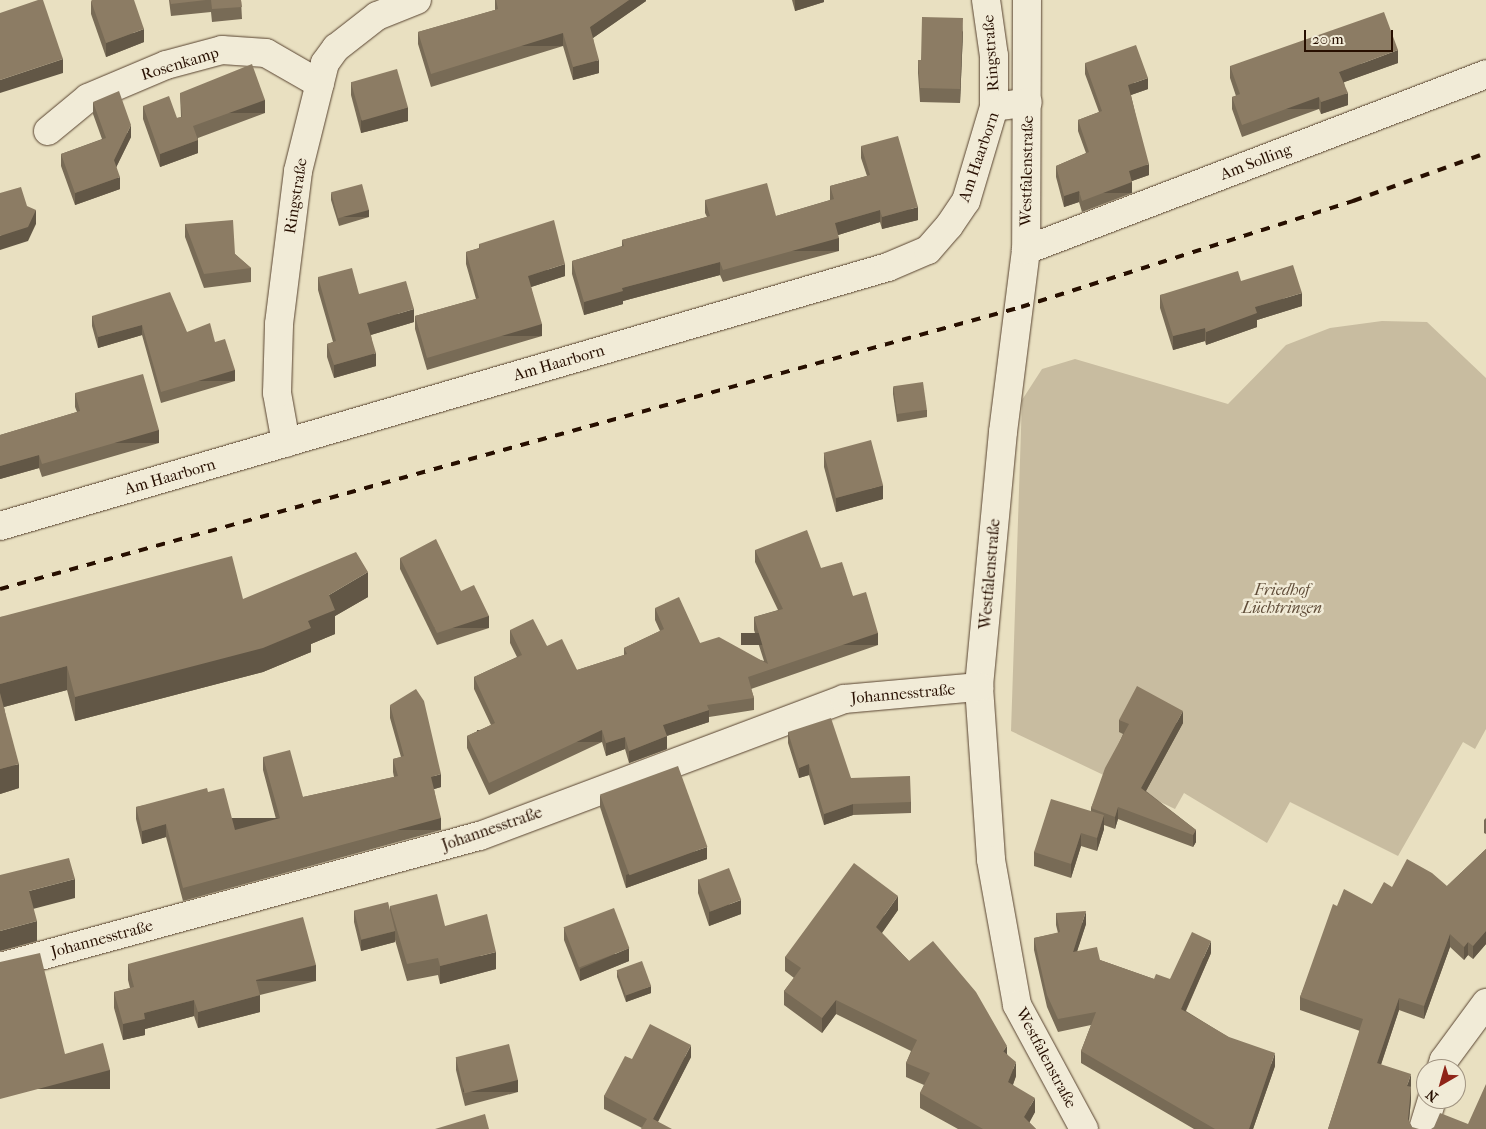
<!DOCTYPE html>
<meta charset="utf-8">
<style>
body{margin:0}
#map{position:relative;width:1486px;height:1129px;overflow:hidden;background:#e9e0c1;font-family:"IM FELL French Canon",serif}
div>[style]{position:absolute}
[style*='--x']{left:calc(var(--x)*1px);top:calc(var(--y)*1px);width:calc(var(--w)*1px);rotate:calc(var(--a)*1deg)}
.green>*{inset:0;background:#c8bca0}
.roads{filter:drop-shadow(0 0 1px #584330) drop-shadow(0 0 1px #584330)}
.minor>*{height:28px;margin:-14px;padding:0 14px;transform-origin:14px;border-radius:14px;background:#f1ebd7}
.rail>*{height:4px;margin-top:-2px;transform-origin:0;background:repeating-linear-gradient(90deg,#270f00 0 9px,transparent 0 18px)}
.wall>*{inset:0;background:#786b56}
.shaded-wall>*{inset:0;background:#625746;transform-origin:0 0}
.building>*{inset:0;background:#8c7c64;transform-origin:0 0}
span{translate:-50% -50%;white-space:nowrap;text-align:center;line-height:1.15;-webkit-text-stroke:5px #f1ebd7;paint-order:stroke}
.street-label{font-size:16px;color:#270f00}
.park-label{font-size:16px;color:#5f4c38;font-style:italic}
.north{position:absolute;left:1416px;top:1059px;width:50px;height:50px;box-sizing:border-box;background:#f1ebd7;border:1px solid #a09381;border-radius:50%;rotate:218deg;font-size:14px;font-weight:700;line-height:20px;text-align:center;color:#270f00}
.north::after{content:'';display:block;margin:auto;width:18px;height:22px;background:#8f2418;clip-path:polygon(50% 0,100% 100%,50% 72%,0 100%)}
.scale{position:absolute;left:1304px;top:30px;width:89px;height:22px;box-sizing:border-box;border:2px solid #270f00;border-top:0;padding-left:6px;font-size:15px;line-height:18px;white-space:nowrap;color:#270f00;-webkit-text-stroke:4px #f1ebd7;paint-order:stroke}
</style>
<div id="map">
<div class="green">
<div style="clip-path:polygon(1382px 321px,1427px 322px,1486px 378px,1486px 729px,1475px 749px,1463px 742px,1398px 856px,1290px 802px,1267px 843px,1184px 793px,1175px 809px,1011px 731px,1022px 400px,1042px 369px,1075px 359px,1228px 404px,1286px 345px,1330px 328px)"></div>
</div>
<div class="roads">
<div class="minor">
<div style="--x:986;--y:0;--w:57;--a:81.9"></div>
<div style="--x:994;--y:56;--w:51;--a:90"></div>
<div style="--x:1027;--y:0;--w:250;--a:90.2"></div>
<div style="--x:1026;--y:250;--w:183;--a:97.2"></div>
<div style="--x:1003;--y:432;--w:256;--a:95.4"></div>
<div style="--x:979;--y:687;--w:173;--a:86"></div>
<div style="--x:991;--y:860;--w:147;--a:79.8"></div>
<div style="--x:1017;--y:1005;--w:141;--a:61.6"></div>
<div style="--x:48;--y:131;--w:52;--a:-39.5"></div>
<div style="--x:88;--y:98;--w:85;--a:-22.9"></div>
<div style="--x:166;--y:65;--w:58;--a:-15"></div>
<div style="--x:222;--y:50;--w:44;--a:3.9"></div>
<div style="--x:266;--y:53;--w:62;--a:29.9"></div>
<div style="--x:1026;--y:250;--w:493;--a:-20.9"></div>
<div style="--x:286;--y:443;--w:51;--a:-100.2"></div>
<div style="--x:277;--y:393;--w:69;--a:-88.3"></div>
<div style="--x:279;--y:324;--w:154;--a:-82.9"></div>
<div style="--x:298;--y:171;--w:111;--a:-76"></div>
<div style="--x:325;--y:63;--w:19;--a:-54"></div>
<div style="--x:336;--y:48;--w:52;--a:-38"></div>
<div style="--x:377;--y:16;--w:43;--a:-21.8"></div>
<div style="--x:0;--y:526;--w:925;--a:-16.26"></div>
<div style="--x:888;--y:267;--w:43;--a:-23"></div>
<div style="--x:928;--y:250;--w:32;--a:-49"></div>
<div style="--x:949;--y:226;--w:30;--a:-56"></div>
<div style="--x:966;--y:201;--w:98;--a:-73.4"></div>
<div style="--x:994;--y:107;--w:34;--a:-8"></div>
<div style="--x:0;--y:967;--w:498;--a:-15.3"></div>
<div style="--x:480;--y:836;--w:389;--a:-20.6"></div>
<div style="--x:844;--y:699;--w:136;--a:-5.1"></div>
<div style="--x:1441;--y:1069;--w:9;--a:-72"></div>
<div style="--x:1444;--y:1060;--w:71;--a:-53.6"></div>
<div style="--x:1423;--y:1129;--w:31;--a:-73"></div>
</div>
</div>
<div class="rail">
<div style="--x:0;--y:589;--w:1059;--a:-15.44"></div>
<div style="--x:1021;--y:307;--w:349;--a:-17.7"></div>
<div style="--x:1353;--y:201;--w:141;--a:-19.8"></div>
</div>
<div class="wall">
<div style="clip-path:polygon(169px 0,241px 0,242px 19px,212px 22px,211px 12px,171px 16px)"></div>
<div style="clip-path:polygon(495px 0,646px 0,646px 1px,593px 38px,599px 73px,573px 80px,563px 46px,431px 87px,418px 44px,418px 32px,495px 10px)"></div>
<div style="clip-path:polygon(792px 0,824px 0,824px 2px,795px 11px)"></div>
<div style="clip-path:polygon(91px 1px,144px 42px,106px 57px,91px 14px)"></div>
<div style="clip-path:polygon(963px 31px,960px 103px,920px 102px,918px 73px,918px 60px,921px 60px)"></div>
<div style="clip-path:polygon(1085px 63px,1148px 89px,1131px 95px,1149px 175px,1132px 181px,1132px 193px,1082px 212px,1079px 202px,1064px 207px,1056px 177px,1056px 166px,1086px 153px,1078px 131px,1078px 120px,1099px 112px,1085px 74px)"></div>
<div style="clip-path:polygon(1398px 63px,1344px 82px,1348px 105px,1321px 114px,1319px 109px,1242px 137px,1232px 109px,1232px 97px,1236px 96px,1230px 78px,1230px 66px)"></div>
<div style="clip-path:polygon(351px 82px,408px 121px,361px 133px,351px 95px)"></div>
<div style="clip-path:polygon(180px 93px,265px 113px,198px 138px,198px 153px,160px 167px,143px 119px,143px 106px,177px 118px,181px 117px)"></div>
<div style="clip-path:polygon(93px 102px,131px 137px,116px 167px,120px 189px,75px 205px,61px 166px,61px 154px,102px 139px,93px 114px)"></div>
<div style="clip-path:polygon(861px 146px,918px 220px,882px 229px,880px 222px,838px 235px,839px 251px,723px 282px,720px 275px,623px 301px,623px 304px,584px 315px,572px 274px,572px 261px,622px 246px,622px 240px,707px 217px,705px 213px,705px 200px,776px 216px,830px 200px,830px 186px,867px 176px,861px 158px)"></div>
<div style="clip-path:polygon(331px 193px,369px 217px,339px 226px,331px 200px)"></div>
<div style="clip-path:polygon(185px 224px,235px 254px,251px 268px,251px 282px,204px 288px,185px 237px)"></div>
<div style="clip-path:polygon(479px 244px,565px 276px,531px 287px,542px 336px,427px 370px,415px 329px,415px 316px,476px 299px,466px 264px,466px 252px,479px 248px)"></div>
<div style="clip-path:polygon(318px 277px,359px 294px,414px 322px,371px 335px,376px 366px,334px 378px,327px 357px,327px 344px,333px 342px,318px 290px)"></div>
<div style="clip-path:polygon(1241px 281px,1302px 306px,1257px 320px,1257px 327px,1206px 345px,1205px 341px,1173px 350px,1160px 308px,1160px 295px)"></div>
<div style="clip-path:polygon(92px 316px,187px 332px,215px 342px,235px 381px,161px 403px,142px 335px,98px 348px,92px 326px)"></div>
<div style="clip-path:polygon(893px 387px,927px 410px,927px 417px,897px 422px,893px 394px)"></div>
<div style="clip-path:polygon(75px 393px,159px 443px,42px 477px,39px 468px,0 479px,0 435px,77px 412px,75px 407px)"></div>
<div style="clip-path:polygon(824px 453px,883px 499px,836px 512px,824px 467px)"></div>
<div style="clip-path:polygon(755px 550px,821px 568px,853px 596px,878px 645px,751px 689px,754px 698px,754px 710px,709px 717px,709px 722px,667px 736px,667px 749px,629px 763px,625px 749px,606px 756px,602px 742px,489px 795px,467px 748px,467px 736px,491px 725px,474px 689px,474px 677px,517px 657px,510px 643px,510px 630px,547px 646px,577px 670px,624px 655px,624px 648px,660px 631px,655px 620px,655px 608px,700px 643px,764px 661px,754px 630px,754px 617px,778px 610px,755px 562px)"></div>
<div style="clip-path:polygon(400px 558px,461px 591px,489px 628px,437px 645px,400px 569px)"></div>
<div style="clip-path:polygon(368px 597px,335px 616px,335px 634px,311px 644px,311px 652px,263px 672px,75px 721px,67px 690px,4px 707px,19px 788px,0 794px,0 617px,243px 599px)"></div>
<div style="clip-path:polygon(390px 705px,441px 787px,434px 789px,441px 830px,183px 901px,166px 837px,142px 844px,136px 819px,136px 807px,208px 792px,235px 830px,276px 819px,263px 770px,263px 757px,303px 797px,394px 777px,393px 772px,393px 759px,401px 757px,390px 718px)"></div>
<div style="clip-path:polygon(1119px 720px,1183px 723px,1146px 791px,1196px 830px,1196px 842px,1193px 847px,1118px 819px,1115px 829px,1104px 825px,1104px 829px,1097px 851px,1081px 846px,1071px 878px,1034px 866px,1034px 852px,1091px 811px,1091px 808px,1123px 734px,1119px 732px)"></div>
<div style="clip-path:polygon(788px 732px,851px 778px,911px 802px,911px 813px,853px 815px,824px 825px,809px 775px,799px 778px,788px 743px)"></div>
<div style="clip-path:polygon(600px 795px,707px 859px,626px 888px,600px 807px)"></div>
<div style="clip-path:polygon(1486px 818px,1486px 834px,1484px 833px,1484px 820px)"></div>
<div style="clip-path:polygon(1486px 849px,1486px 944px,1473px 959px,1468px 955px,1464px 960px,1450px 947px,1424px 1019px,1399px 1010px,1381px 1065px,1411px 1087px,1411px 1100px,1409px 1121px,1412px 1127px,1328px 1129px,1360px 1031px,1300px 1010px,1300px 997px,1337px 906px,1372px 904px,1392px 887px,1447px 886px)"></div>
<div style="clip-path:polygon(698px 879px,741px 914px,709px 926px,698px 893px)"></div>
<div style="clip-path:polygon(390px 906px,445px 926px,496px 969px,440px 984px,438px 975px,407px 981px,395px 940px,395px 942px,361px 951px,354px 922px,354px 911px,390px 912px)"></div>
<div style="clip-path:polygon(898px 910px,882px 933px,909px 961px,1007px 1054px,1016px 1076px,1013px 1085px,1035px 1112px,1029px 1122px,1036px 1129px,958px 1129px,920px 1108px,920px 1093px,924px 1085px,906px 1077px,906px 1063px,911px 1051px,836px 1014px,822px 1033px,784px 1005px,784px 991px,794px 978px,785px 971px,785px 957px)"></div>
<div style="clip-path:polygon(1056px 913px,1086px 924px,1077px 951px,1100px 960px,1154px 979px,1170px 979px,1211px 953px,1186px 1011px,1275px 1066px,1253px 1129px,1194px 1129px,1081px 1063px,1081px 1051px,1091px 1025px,1058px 1032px,1047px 1007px,1034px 950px,1034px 938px,1058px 933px,1056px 925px)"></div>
<div style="clip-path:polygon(564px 928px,629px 961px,580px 981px,564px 940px)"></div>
<div style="clip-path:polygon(128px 964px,316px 981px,260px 995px,260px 1012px,198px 1028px,194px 1016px,145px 1029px,145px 1035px,123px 1040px,114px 1008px,114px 992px,130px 988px,128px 980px)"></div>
<div style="clip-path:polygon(617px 970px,651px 993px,626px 1002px,617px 977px)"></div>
<div style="clip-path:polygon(691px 1057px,658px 1122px,642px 1128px,604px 1109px,604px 1096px,632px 1059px)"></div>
<div style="clip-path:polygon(456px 1058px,518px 1092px,465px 1106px,456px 1070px)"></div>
</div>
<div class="shaded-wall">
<div style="clip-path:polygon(629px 0,646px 0,646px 1px,590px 40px,590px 27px)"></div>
<div style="clip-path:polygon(795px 0,824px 0,824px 2px,795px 11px)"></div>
<div style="clip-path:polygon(963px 18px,963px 31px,960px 103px,960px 89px)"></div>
<div style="clip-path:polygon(144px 29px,144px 42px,106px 57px,106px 43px)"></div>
<div style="left:563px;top:33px;width:13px;height:138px;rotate:90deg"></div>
<div style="clip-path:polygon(1398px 50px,1398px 63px,1339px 84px,1339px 72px)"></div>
<div style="clip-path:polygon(63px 59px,63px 73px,0 93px,0 80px)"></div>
<div style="clip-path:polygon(599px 60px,599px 73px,573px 80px,573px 67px)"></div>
<div style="clip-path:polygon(1148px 78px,1148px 89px,1128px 96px,1128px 85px)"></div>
<div style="clip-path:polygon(1348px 93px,1348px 105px,1321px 114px,1321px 102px)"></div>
<div style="left:1319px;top:97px;width:12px;height:82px;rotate:90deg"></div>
<div style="left:265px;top:100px;width:13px;height:77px;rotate:90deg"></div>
<div style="clip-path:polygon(408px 107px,408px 121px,361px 133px,361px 120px)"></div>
<div style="clip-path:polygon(131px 125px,131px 137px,114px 172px,114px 160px)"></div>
<div style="clip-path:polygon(198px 140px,198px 153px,160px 167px,160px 154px)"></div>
<div style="clip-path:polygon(1149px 164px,1149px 175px,1129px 182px,1129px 171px)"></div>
<div style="clip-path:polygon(120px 177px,120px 189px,75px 205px,75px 193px)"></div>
<div style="left:1132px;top:182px;width:11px;height:53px;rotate:90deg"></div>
<div style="clip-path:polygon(1079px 191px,1079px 202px,1064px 207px,1064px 196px)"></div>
<div style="clip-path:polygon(918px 207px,918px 220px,882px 229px,882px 217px)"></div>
<div style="clip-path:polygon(36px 210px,36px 224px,28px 241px,0 250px,0 236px)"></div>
<div style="left:369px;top:210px;width:7px;height:31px;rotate:90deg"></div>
<div style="clip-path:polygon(880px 210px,880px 222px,835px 236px,835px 223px)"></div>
<div style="left:839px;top:238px;width:13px;height:120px;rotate:90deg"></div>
<div style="clip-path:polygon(720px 262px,720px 275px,623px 301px,623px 304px,584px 315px,584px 302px,622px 288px)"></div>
<div style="clip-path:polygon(565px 264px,565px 276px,528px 288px,528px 276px)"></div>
<div style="clip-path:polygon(1302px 293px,1302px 306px,1257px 320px,1257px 327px,1206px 345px,1206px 332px,1255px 307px)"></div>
<div style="clip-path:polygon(414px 309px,414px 322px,367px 336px,367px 323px)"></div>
<div style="left:542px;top:324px;width:12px;height:120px;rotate:90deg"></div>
<div style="clip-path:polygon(142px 325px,142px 335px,98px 348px,98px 337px)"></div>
<div style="clip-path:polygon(1205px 328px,1205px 341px,1173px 350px,1173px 336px)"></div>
<div style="clip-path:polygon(376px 353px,376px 366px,334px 378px,334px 365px)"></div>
<div style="left:235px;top:370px;width:11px;height:77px;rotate:90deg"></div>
<div style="left:159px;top:430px;width:13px;height:122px;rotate:90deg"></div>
<div style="clip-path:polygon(39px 455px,39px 468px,0 479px,0 466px)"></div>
<div style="clip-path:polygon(883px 485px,883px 499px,836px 512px,836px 498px)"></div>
<div style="clip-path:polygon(368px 572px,368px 597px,335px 616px,335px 634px,311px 644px,311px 652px,263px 672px,75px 721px,75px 697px,308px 621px,329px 595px)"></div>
<div style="left:489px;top:616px;width:12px;height:55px;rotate:90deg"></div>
<div style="left:878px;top:633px;width:12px;height:137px;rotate:90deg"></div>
<div style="clip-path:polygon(67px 666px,67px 690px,0 708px,0 684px)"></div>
<div style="clip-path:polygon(709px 710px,709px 722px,663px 737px,663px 725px)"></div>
<div style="clip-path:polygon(1183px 711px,1183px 723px,1141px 800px,1141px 788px)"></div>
<div style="left:602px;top:730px;width:12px;height:125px;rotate:90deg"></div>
<div style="clip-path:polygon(667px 736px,667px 749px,629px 763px,629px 751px)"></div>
<div style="clip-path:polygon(625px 737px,625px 749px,606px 756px,606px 743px)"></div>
<div style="clip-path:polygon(19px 764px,19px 788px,0 794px,0 769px)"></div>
<div style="clip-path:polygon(809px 764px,809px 775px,799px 778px,799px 768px)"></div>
<div style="clip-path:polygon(441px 774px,441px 787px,431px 790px,431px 777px)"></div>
<div style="clip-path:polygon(853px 804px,853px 815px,824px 825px,824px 814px)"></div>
<div style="clip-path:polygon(1118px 807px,1118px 819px,1115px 829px,1115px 817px)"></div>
<div style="clip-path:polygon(1104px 815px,1104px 829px,1097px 851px,1097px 838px)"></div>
<div style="left:441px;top:818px;width:12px;height:267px;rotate:90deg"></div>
<div style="clip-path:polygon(166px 824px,166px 837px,142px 844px,142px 831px)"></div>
<div style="clip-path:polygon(1196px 830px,1196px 842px,1193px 847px,1193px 835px)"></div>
<div style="clip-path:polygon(1081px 833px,1081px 846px,1071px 878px,1071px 864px)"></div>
<div style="clip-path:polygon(707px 847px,707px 859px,626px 888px,626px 875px)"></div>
<div style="clip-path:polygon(75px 879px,75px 898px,29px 910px,29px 891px)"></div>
<div style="clip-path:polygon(898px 896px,898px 910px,876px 941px,876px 927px)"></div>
<div style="clip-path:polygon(741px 900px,741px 914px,709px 926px,709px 912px)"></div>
<div style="clip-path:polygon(1086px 911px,1086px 924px,1073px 964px,1073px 952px)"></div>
<div style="clip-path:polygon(37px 921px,37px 941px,0 951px,0 931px)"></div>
<div style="clip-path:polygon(395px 931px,395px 942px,361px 951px,361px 940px)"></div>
<div style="clip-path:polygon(1486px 931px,1486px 944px,1473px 959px,1473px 946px)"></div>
<div style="clip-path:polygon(1450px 934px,1450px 947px,1424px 1019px,1424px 1006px)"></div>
<div style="clip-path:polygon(1211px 941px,1211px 953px,1181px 1021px,1181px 1009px)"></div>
<div style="clip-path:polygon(1468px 942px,1468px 955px,1464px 960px,1464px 947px)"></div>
<div style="clip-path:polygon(629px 948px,629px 961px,580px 981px,580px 969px)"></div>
<div style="clip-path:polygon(496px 952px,496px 969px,440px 984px,440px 966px)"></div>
<div style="left:316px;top:965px;width:16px;height:62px;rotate:90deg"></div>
<div style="clip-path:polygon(651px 986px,651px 993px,626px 1002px,626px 995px)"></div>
<div style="clip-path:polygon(260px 995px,260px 1012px,198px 1028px,198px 1012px)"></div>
<div style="clip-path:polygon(1399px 998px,1399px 1010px,1377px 1076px,1377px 1063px)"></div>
<div style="clip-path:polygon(194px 1000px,194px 1016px,145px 1029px,145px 1035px,123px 1040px,123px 1024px,144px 1013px)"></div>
<div style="clip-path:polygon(836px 1000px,836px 1014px,822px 1033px,822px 1018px)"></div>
<div style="clip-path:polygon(691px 1045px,691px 1057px,654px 1129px,653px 1119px)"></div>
<div style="clip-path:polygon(1007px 1046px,1007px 1061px,1003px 1051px)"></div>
<div style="clip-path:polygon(1275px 1053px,1275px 1066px,1253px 1129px,1249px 1129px)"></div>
<div style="clip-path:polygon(1016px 1062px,1016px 1076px,1008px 1097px,1008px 1082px)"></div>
<div style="left:110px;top:1070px;width:19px;height:114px;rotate:90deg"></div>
<div style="clip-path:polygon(1411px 1074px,1411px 1087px,1407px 1086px)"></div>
<div style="left:518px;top:1080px;width:12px;height:55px;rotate:90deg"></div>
<div style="clip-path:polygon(1411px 1087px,1411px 1100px,1408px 1129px,1408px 1119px)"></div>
<div style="clip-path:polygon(1035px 1098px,1035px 1112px,1026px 1129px,1024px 1117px)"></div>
</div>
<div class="building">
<div style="clip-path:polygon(38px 0,43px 0,63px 59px,0 80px,0 13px)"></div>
<div style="clip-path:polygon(92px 0,134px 0,144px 29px,106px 43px,91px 1px)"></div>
<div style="clip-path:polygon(170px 0,206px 0,171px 4px)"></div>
<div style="clip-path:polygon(211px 0,241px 0,242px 7px,212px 9px)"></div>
<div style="clip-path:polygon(496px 0,629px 0,590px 27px,599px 60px,573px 67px,563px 33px,431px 74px,418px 32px,498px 9px)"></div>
<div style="clip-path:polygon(1384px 12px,1398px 50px,1339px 72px,1348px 93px,1321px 102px,1319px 97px,1242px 125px,1232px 97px,1240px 94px,1230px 66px)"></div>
<div style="clip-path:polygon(922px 17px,963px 18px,960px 89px,920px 88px,918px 60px,921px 60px)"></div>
<div style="clip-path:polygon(1136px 45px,1148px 78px,1128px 85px,1149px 164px,1129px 171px,1132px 182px,1082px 201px,1079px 191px,1064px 196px,1056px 166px,1089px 152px,1078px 120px,1102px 111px,1085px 63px)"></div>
<div style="clip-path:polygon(252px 64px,265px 100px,193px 126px,198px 140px,160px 154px,143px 106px,169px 96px,177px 118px,182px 117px,180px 93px)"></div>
<div style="left:397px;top:69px;width:40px;height:48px;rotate:74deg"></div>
<div style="clip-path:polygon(119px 91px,131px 125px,114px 160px,120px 177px,75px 193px,61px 154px,106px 138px,93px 102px)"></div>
<div style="clip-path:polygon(898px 136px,918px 207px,882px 217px,880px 210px,835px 223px,839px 238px,723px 270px,720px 262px,622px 288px,623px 291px,584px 302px,572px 261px,624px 246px,622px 240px,710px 216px,705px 200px,767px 183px,776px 216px,834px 199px,830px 186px,870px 175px,861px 146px)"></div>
<div style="left:362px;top:184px;width:27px;height:32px;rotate:75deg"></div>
<div style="clip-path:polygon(21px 187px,27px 206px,36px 210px,28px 227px,0 236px,0 193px)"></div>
<div style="clip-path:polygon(233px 220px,235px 254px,251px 268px,204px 274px,185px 224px)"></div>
<div style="clip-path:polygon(554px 220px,565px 264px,528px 276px,542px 324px,427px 358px,415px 316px,479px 298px,466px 252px,480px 248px,479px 244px)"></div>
<div style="clip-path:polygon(1293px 265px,1302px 293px,1255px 307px,1257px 313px,1206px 332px,1205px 328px,1173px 336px,1160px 295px,1238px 271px,1241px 281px)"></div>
<div style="clip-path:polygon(352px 268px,359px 294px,406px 281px,414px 309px,367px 323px,376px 353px,334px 365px,327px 344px,336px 341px,318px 277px)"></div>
<div style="clip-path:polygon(170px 292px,187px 332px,210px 323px,215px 342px,225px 339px,235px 370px,161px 392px,142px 325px,98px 337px,92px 316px)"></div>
<div style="clip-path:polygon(143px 374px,159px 430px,42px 464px,39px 455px,0 466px,0 435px,80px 411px,75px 393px)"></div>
<div style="left:923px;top:382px;width:28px;height:30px;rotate:82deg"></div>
<div style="left:871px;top:440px;width:47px;height:49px;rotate:75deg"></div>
<div style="clip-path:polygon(807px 530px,821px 568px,842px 562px,853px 596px,866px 592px,878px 633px,748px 677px,754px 698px,707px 705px,709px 710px,663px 725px,667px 736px,629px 751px,625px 737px,606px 743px,602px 730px,489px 783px,467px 736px,495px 723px,474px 677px,522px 655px,510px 630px,533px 619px,547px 646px,562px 639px,577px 670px,627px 654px,624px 648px,664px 629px,655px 608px,679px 597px,700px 643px,719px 637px,768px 664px,754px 617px,783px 609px,755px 550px)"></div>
<div style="clip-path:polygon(436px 539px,461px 591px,474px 585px,489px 616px,437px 633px,400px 558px)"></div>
<div style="clip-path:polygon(356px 552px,368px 572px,329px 595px,335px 610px,308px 621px,311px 628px,263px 648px,75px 697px,67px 666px,0 684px,0 617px,232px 556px,243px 599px)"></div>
<div style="clip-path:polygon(1137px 686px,1183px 711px,1141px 788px,1196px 830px,1193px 835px,1118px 807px,1115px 817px,1091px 808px,1105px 768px,1129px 724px,1119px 720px)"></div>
<div style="clip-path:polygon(416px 689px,424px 701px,441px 774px,431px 777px,441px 818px,183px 888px,166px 824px,142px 831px,136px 807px,207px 788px,208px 792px,224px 788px,235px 830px,280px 818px,263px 757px,290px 750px,303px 797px,398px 776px,393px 759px,404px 756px,390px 705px)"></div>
<div style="clip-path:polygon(0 693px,19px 764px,0 769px)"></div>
<div style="clip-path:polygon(831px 718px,851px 778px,910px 776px,911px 802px,853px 804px,824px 814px,809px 764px,799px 768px,788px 732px)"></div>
<div style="left:678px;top:766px;width:86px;height:83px;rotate:70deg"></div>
<div style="clip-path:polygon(1051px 799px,1104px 815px,1097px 838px,1081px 833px,1071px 864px,1034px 852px)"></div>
<div style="clip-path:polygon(1486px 849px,1486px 931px,1473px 946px,1468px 942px,1464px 947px,1450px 934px,1424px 1006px,1399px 998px,1377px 1063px,1411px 1074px,1407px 1086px,1411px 1087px,1408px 1119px,1412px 1127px,1419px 1129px,1328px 1129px,1363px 1019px,1300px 997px,1333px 904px,1337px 906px,1344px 889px,1372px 904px,1384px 882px,1392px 887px,1407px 859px,1432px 873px,1447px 886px)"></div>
<div style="clip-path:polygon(69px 858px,75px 879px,29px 891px,37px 921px,0 931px,0 875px)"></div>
<div style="clip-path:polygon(854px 863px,898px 896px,876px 927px,909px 961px,933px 941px,976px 992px,1007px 1046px,1003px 1051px,1016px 1062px,1008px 1082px,1035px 1098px,1024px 1117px,1036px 1129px,983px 1129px,920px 1093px,930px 1073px,906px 1063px,917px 1040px,836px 1000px,822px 1018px,784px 991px,801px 968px,785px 957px)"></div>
<div style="left:729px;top:868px;width:34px;height:33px;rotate:69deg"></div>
<div style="clip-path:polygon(437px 894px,445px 926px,487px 914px,496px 952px,440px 966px,438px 958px,407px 964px,390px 906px)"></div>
<div style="left:388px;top:902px;width:30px;height:35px;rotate:76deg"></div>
<div style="left:614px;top:908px;width:43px;height:54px;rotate:69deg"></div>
<div style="clip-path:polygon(1086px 911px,1073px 952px,1097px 947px,1100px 960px,1154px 979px,1156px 974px,1170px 979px,1192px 932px,1211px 941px,1181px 1009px,1229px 1037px,1275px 1053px,1249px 1129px,1215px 1129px,1081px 1051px,1096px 1012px,1058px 1019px,1047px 995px,1034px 938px,1060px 932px,1056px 913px)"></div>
<div style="clip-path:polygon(303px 917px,316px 965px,256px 980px,260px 995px,198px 1012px,194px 1000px,144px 1013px,145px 1019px,123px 1024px,114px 992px,134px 987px,128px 964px)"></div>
<div style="clip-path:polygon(40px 953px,65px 1054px,103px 1043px,110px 1070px,0 1099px,0 962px)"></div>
<div style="left:642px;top:961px;width:27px;height:27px;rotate:70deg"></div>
<div style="clip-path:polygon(650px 1024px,691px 1045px,653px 1119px,672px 1129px,641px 1129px,647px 1119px,604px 1096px,625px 1056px,632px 1059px)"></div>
<div style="left:509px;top:1044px;width:37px;height:55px;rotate:76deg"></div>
<div style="clip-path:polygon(1486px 1084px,1486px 1129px,1431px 1129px,1434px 1127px,1440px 1113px,1468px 1124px)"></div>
<div style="clip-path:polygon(485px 1114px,489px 1129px,435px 1129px)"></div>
</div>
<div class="street-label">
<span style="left:991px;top:53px;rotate:-94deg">Ringstraße</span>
<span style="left:180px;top:64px;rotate:-17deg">Rosenkamp</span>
<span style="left:979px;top:157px;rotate:-71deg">Am Haarborn</span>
<span style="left:1256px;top:162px;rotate:-21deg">Am Solling</span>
<span style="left:1027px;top:171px;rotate:-89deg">Westfalenstraße</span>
<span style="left:296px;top:196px;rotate:-81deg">Ringstraße</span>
<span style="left:559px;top:363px;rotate:-16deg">Am Haarborn</span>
<span style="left:170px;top:477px;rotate:-16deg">Am Haarborn</span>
<span style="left:990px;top:574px;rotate:-85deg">Westfalenstraße</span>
<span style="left:903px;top:694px;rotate:-5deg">Johannesstraße</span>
<span style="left:492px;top:829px;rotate:-19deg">Johannesstraße</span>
<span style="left:102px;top:939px;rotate:-15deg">Johannesstraße</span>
<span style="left:1046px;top:1058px;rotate:62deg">Westfalenstraße</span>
</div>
<div class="park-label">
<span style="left:1282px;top:599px">Friedhof<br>Lüchtringen</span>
</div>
<div class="north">N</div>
<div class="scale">20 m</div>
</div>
